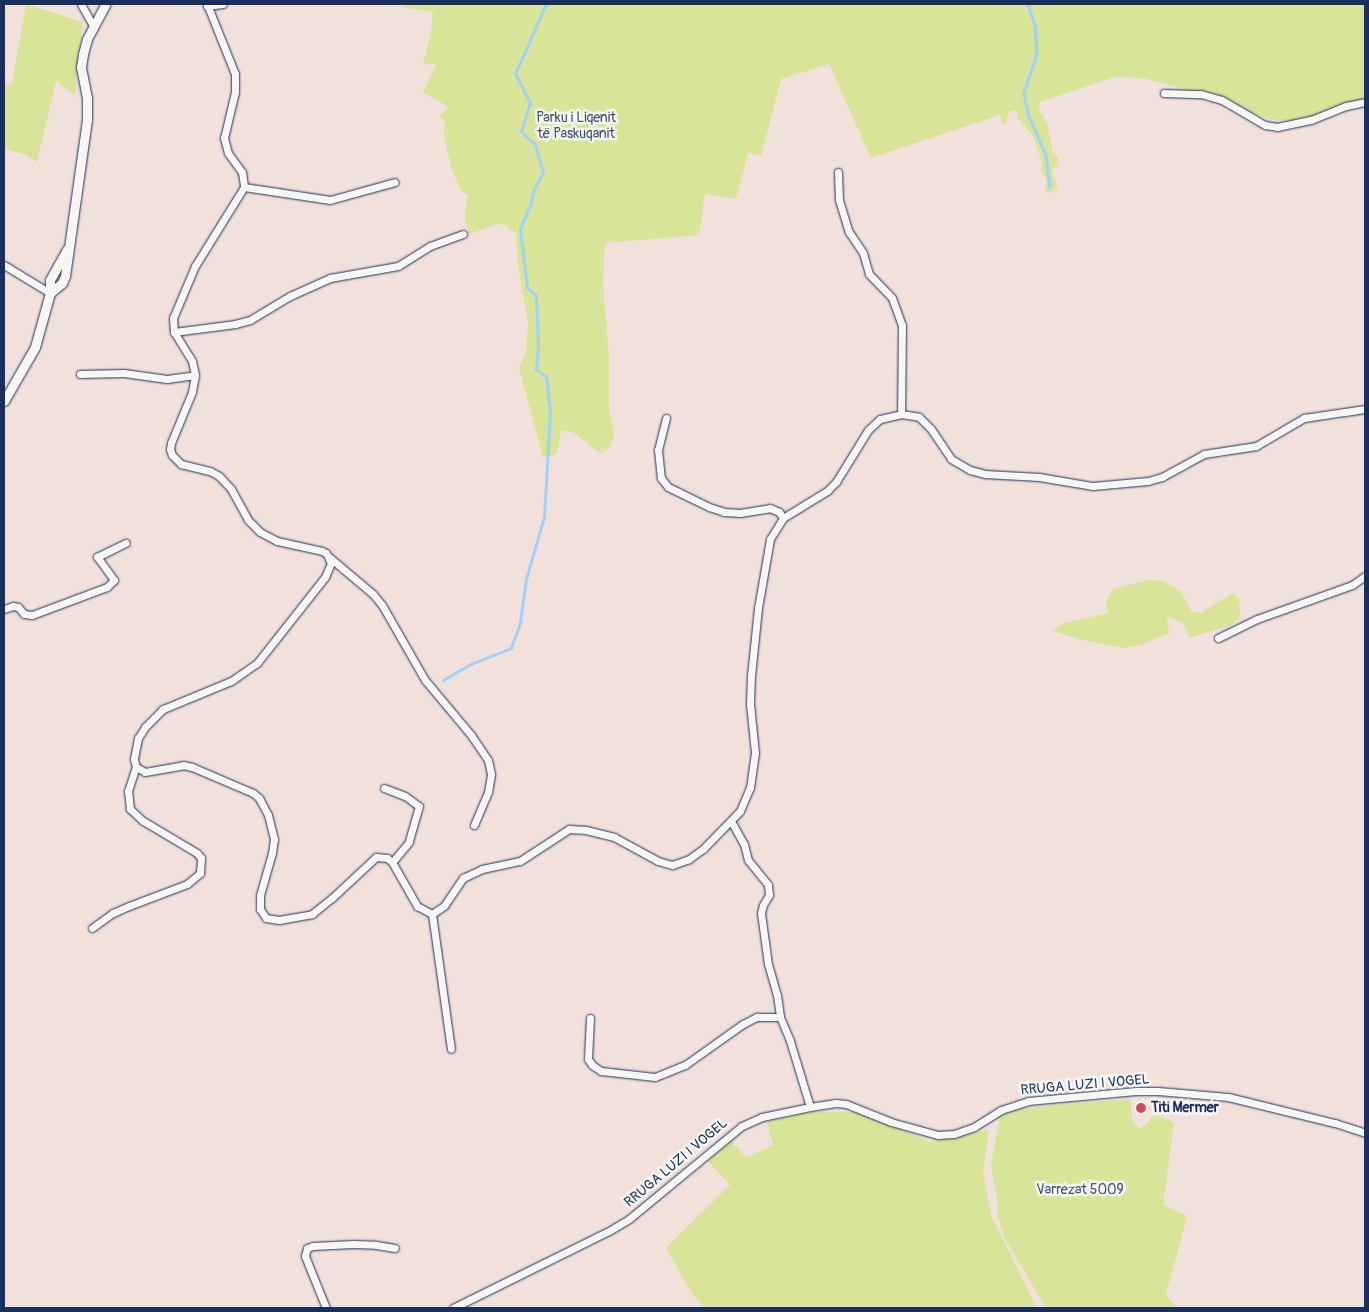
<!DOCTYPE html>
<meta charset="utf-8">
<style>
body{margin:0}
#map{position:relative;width:1369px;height:1312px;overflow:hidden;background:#f2e1db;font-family:Pangolin,sans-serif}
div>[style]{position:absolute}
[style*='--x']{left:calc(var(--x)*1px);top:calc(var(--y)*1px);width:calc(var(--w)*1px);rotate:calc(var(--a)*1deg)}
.green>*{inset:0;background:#d8e497}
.stream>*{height:2.5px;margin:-1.25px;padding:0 1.25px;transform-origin:1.25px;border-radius:1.25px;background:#9fd1fc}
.roads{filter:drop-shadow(0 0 1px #1b2f5e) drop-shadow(0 0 1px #1b2f5e)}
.minor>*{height:7px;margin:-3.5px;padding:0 3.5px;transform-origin:3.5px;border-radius:3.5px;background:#f6f6f2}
.tertiary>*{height:9px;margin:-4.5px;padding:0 4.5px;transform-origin:4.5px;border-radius:4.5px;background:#f6f6f2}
.dots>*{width:14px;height:14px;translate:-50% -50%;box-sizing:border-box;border:2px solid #f6f6f2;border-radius:50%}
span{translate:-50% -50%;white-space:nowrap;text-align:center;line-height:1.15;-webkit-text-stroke:5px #f6f6f2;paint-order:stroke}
.park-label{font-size:14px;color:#415369}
.street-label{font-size:14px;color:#1b2f5e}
.poi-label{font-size:14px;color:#1b2f5e;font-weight:700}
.left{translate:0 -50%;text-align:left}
.frame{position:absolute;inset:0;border:5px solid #1b2f5e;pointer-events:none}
</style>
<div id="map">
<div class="green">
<div style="clip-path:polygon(26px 4px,83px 22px,75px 95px,56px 81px,37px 162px,24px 154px,5px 149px,4px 151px,4px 84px,12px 85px)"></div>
<div style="clip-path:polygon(400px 4px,1365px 4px,1365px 99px,1299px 120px,1272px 120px,1201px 93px,1143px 78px,1115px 77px,1040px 102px,1039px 113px,1042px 114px,1047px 123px,1053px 153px,1058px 157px,1057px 162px,1060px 168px,1054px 167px,1052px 173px,1058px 187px,1056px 191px,1050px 193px,1046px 191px,1045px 186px,1047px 182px,1040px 169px,1043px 165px,1032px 134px,1017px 117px,1017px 110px,1009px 112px,1006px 124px,1003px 125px,1000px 115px,871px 158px,829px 64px,781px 79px,761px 156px,748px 153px,736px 199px,705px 194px,699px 235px,605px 243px,603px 282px,609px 358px,609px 407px,614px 436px,609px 448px,601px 453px,571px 431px,561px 431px,557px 454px,543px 458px,519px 368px,526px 351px,528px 324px,518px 265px,516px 233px,501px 223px,469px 234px,465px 218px,468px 195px,461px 191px,452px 170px,444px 135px,445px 122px,440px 116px,449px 107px,423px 92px,437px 63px,423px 65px,431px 32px,433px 12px,401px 7px)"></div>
<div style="clip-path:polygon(1149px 580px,1162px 581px,1180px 591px,1192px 612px,1201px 613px,1231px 594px,1239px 597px,1240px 618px,1232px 625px,1189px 638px,1184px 624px,1167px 616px,1169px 633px,1144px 644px,1125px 648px,1082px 640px,1053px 631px,1064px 623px,1108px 613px,1106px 601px,1114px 589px)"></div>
<div style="clip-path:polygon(1130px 1099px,1133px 1124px,1141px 1129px,1155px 1115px,1174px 1123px,1163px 1205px,1187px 1216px,1166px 1295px,1177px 1308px,1046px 1308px,1004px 1237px,998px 1218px,997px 1199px,991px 1165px,1000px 1115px,1021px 1109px,1054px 1105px)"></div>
<div style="clip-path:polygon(810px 1112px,857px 1112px,930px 1142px,989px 1130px,983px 1172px,991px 1215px,1037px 1308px,705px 1308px,693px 1295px,666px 1248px,730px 1185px,708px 1161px,731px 1140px,746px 1158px,773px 1145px,767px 1122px)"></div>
</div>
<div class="stream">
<div style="--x:1028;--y:4;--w:22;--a:72"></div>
<div style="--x:1035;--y:25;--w:29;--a:86"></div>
<div style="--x:1037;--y:54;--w:41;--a:108.4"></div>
<div style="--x:1024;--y:93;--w:21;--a:79"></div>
<div style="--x:1028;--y:114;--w:45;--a:66.3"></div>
<div style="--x:1046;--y:155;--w:32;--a:83"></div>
<div style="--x:443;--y:680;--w:32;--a:-30"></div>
<div style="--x:471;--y:664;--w:43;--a:-21.8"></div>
<div style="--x:511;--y:648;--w:27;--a:-70"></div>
<div style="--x:520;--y:623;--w:44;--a:-82.2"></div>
<div style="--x:526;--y:579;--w:65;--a:-73.8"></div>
<div style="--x:544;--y:517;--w:104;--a:-86.7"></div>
<div style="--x:550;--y:413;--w:36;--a:-96"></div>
<div style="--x:546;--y:377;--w:12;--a:-145"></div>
<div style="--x:536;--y:370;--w:24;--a:-85"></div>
<div style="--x:538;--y:346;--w:50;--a:-92.3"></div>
<div style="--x:536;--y:296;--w:12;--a:-138"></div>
<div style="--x:527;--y:288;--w:59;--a:-96.8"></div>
<div style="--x:520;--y:229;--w:25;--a:-67"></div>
<div style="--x:530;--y:206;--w:17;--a:-77"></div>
<div style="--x:534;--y:189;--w:18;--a:-61"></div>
<div style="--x:543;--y:173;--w:29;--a:-106"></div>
<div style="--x:535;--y:145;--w:19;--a:-137"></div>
<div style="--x:521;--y:132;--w:30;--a:-73"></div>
<div style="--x:530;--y:103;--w:33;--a:-117"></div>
<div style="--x:515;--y:74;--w:77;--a:-66.1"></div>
</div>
<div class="roads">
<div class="minor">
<div style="--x:81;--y:4;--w:25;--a:61"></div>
<div style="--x:207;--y:4;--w:75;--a:68.2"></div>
<div style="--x:235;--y:74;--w:18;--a:90"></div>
<div style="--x:235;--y:92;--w:47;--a:103.4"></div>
<div style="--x:224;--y:138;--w:16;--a:75"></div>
<div style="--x:228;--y:153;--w:24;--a:54"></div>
<div style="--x:242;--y:172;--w:15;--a:82"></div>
<div style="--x:244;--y:187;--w:93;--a:121.8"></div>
<div style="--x:195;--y:266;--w:56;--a:112.9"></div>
<div style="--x:173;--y:318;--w:14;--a:86"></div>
<div style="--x:174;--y:332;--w:34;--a:58"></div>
<div style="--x:192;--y:361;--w:14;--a:78"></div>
<div style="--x:195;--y:375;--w:17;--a:100"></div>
<div style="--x:192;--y:392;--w:55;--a:112.4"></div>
<div style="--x:171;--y:443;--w:6;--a:99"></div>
<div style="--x:170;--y:449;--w:6;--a:72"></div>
<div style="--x:172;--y:455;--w:13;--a:45"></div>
<div style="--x:181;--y:464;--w:30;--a:14"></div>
<div style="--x:210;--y:471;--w:10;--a:29"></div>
<div style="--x:219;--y:476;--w:18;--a:47"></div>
<div style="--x:231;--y:489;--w:35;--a:61"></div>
<div style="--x:248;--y:520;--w:17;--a:45"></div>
<div style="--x:260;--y:532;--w:19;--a:28"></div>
<div style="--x:277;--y:541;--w:46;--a:12.5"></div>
<div style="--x:322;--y:551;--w:4;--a:27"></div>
<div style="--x:326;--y:553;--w:11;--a:63"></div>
<div style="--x:331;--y:563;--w:15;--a:113"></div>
<div style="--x:325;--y:577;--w:110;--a:128.3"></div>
<div style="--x:257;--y:663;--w:32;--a:145"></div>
<div style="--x:231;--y:681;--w:74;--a:157.6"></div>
<div style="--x:163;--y:709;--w:25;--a:135"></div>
<div style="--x:145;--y:727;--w:13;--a:122"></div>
<div style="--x:138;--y:738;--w:21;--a:101"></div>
<div style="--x:134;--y:759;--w:8;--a:76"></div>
<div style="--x:136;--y:767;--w:10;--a:29"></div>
<div style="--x:145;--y:772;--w:39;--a:-10"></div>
<div style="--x:183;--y:765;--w:9;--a:13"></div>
<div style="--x:192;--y:767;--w:66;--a:23.1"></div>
<div style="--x:253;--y:793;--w:8;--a:40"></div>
<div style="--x:259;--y:798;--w:19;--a:62"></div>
<div style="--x:268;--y:815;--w:25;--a:76"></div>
<div style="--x:274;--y:839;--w:14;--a:98"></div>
<div style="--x:272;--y:853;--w:44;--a:105.9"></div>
<div style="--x:260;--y:895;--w:14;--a:90"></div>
<div style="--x:260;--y:909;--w:11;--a:56"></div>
<div style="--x:266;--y:918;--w:13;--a:9"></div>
<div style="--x:279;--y:920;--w:34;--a:-10"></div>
<div style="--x:312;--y:914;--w:26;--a:-39"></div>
<div style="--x:332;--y:898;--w:60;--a:-43"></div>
<div style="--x:376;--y:857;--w:11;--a:5"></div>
<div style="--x:387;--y:858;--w:6;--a:39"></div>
<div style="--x:392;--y:862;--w:51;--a:60.4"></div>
<div style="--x:417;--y:906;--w:17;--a:28"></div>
<div style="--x:432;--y:914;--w:14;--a:-34"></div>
<div style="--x:444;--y:906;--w:34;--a:-56"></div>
<div style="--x:463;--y:878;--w:21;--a:-25"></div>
<div style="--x:482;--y:869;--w:39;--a:-12"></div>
<div style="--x:520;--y:861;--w:59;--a:-33.1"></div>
<div style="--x:569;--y:829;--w:17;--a:3"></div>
<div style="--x:586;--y:830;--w:29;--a:14"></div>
<div style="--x:614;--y:837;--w:50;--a:28.6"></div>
<div style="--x:658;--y:861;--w:15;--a:16"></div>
<div style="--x:672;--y:865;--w:18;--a:-19"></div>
<div style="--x:689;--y:859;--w:17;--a:-36"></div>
<div style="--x:703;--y:849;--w:53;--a:-45.8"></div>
<div style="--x:740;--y:811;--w:25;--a:-67"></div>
<div style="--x:750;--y:788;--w:35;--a:-82"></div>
<div style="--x:755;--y:753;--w:49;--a:-95.8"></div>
<div style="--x:750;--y:704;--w:28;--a:-88"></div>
<div style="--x:751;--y:676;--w:68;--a:-84.1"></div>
<div style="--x:758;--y:608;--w:70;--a:-80.1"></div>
<div style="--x:770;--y:539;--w:25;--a:-58"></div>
<div style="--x:783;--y:518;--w:52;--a:-31.5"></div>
<div style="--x:827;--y:491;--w:13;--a:-45"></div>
<div style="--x:836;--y:482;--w:61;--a:-58.4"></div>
<div style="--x:868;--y:430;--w:16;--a:-43"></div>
<div style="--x:880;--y:419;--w:22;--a:-13"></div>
<div style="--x:901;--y:414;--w:18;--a:9"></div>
<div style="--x:919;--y:417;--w:17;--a:45"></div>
<div style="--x:931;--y:429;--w:36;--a:56"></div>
<div style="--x:951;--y:459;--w:22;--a:30"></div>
<div style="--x:970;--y:470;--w:16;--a:15"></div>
<div style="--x:985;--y:474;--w:54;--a:3.2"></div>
<div style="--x:1039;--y:477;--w:55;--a:9.5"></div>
<div style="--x:1093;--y:486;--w:55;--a:-5.2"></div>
<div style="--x:1148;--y:481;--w:15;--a:-16"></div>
<div style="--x:1162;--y:477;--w:48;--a:-28.7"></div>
<div style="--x:1204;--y:454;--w:53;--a:-8.7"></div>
<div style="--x:1256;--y:446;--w:56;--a:-30.3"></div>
<div style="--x:1304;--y:418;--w:62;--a:-8.4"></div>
<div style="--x:207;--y:6;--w:16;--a:-7"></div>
<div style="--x:1164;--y:93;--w:37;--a:2"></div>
<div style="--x:1201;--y:94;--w:22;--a:16"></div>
<div style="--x:1222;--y:100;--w:50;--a:30.2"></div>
<div style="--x:1265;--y:125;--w:12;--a:9"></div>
<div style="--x:1277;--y:127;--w:35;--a:-12"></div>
<div style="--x:1311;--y:120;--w:38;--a:-22"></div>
<div style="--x:1346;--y:106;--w:19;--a:-12"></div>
<div style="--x:838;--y:172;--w:28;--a:88"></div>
<div style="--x:839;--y:200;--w:34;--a:73"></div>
<div style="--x:849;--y:232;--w:25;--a:56"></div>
<div style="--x:863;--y:253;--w:22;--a:74"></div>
<div style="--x:869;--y:274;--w:33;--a:46"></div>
<div style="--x:892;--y:298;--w:29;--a:70"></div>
<div style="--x:902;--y:325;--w:89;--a:90.6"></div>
<div style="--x:244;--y:187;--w:87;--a:8.6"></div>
<div style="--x:330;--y:200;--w:67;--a:-15.5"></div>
<div style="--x:4;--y:265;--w:54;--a:31.3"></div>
<div style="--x:174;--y:332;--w:62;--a:-7.5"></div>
<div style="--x:235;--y:324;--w:16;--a:-15"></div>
<div style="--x:250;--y:320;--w:47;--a:-31"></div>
<div style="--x:290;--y:296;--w:44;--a:-24.2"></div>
<div style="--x:330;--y:278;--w:69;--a:-10"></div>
<div style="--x:398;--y:266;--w:38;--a:-32"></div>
<div style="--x:430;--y:246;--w:35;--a:-20"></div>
<div style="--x:80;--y:374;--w:44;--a:-1.3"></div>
<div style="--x:124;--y:373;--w:43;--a:7.9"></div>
<div style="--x:167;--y:379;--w:28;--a:-8"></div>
<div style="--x:666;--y:418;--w:33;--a:104"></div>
<div style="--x:658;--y:450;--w:28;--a:84"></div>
<div style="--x:661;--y:478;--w:11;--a:52"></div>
<div style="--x:668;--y:487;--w:46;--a:26"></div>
<div style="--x:709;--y:507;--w:16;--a:18"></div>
<div style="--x:724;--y:512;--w:16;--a:4"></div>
<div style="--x:740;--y:513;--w:30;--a:-9"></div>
<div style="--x:770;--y:508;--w:10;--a:24"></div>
<div style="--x:779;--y:512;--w:7;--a:56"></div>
<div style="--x:329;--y:557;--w:57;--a:40.1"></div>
<div style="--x:373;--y:594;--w:14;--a:51"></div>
<div style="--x:382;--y:605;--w:86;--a:60.2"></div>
<div style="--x:425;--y:680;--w:72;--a:50.1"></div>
<div style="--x:471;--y:735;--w:30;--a:56"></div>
<div style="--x:488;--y:760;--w:14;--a:78"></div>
<div style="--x:491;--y:774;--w:18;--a:99"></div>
<div style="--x:488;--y:792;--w:36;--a:113"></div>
<div style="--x:4;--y:609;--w:9;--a:-18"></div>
<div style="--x:13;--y:606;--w:5;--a:11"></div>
<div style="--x:18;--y:607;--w:9;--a:49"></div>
<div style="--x:24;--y:614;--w:8;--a:7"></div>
<div style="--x:32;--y:615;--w:80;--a:-20.5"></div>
<div style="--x:107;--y:587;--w:10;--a:-45"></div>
<div style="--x:114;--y:580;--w:29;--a:-126"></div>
<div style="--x:97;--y:557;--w:32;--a:-26"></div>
<div style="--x:1218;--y:638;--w:43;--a:-26"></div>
<div style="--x:1257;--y:619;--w:101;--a:-19.7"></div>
<div style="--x:1352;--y:585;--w:16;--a:-35"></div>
<div style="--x:384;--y:788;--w:22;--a:21"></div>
<div style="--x:405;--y:796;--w:17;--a:36"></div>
<div style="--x:419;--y:806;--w:37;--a:106"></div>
<div style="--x:409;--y:842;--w:26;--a:130"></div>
<div style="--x:731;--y:821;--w:26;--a:61"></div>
<div style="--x:744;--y:844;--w:16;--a:76"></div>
<div style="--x:748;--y:860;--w:32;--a:51"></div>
<div style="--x:768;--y:885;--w:10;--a:84"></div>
<div style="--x:769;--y:895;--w:12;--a:121"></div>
<div style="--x:763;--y:905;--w:8;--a:104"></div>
<div style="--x:761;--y:913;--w:51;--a:82.2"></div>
<div style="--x:768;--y:964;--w:32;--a:74"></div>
<div style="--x:777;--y:995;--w:22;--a:82"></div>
<div style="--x:780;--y:1017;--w:26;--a:67"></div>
<div style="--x:790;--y:1041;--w:69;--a:73.1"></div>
<div style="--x:432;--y:914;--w:136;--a:82"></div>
<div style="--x:92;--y:928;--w:26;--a:-36"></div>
<div style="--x:113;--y:913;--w:17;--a:-24"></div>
<div style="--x:129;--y:906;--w:62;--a:-20.8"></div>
<div style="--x:187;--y:884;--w:17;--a:-40"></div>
<div style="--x:200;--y:873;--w:15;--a:-86"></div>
<div style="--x:201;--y:858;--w:6;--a:-129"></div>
<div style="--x:197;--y:853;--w:63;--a:-149.3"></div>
<div style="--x:143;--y:821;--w:18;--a:-137"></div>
<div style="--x:130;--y:809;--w:18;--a:-96"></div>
<div style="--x:128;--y:791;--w:25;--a:-72"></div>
<div style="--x:590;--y:1018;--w:41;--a:92.8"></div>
<div style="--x:588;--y:1059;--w:7;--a:56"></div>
<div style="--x:592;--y:1065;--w:11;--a:34"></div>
<div style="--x:601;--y:1071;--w:54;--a:6.3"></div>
<div style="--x:655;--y:1077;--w:32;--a:-22"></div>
<div style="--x:685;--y:1065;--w:71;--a:-35.3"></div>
<div style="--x:743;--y:1024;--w:16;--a:-27"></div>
<div style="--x:757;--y:1017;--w:23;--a:0"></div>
<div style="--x:326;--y:1308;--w:56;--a:-112"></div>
<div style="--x:305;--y:1256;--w:8;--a:-76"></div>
<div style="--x:307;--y:1248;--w:6;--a:-18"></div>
<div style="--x:313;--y:1246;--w:40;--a:-2.9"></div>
<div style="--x:353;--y:1244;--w:23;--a:2"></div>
<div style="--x:376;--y:1245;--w:19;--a:9"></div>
<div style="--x:453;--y:1308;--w:174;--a:-26.3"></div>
<div style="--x:609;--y:1231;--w:23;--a:-31"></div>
<div style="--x:629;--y:1219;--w:146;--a:-39.5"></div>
<div style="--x:742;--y:1126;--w:22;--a:-24"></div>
<div style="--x:762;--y:1117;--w:49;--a:-11.8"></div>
<div style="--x:810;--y:1107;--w:26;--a:-9"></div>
<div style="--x:836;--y:1103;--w:10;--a:6"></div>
<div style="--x:846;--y:1104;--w:48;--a:21.8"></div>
<div style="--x:891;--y:1122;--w:49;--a:15.5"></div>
<div style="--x:938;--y:1135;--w:16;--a:-4"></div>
<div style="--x:954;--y:1134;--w:21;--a:-19"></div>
<div style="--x:974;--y:1127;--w:32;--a:-32"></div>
<div style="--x:1001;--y:1110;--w:28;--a:-18"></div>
<div style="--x:1028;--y:1101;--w:108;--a:-5.3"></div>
<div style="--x:1136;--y:1091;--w:22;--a:0"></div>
<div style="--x:1158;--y:1091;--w:70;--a:4.9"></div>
<div style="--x:1228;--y:1097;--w:110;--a:13.7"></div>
<div style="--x:1335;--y:1123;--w:32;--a:18"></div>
</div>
<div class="tertiary">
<div style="--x:50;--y:293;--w:16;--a:-40"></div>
<div style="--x:62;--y:283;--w:8;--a:-67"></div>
<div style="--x:65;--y:276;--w:158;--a:-82"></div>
<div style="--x:87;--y:120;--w:22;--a:-90"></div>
<div style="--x:87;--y:98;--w:32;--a:-101"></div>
<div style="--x:81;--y:67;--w:13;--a:-81"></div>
<div style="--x:83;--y:54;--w:16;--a:-75"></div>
<div style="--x:87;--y:39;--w:40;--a:-62"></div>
<div style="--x:4;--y:401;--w:62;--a:-60.1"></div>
<div style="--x:35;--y:347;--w:56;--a:-74.5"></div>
<div style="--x:50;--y:293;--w:13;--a:-90"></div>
<div style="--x:50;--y:280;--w:35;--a:-61"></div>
</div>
</div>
<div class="dots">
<div style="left:1141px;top:1108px;background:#d1495b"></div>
</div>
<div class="park-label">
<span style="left:576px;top:126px">Parku i Liqenit<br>të Paskuqanit</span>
<span style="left:1080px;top:1190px">Varrezat 5009</span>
</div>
<div class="street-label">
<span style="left:1085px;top:1085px;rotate:-5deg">RRUGA LUZI I VOGEL</span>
<span style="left:676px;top:1163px;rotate:-40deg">RRUGA LUZI I VOGEL</span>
</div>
<div class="poi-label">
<span class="left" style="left:1151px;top:1108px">Titi Mermer</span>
</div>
<div class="frame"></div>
</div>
